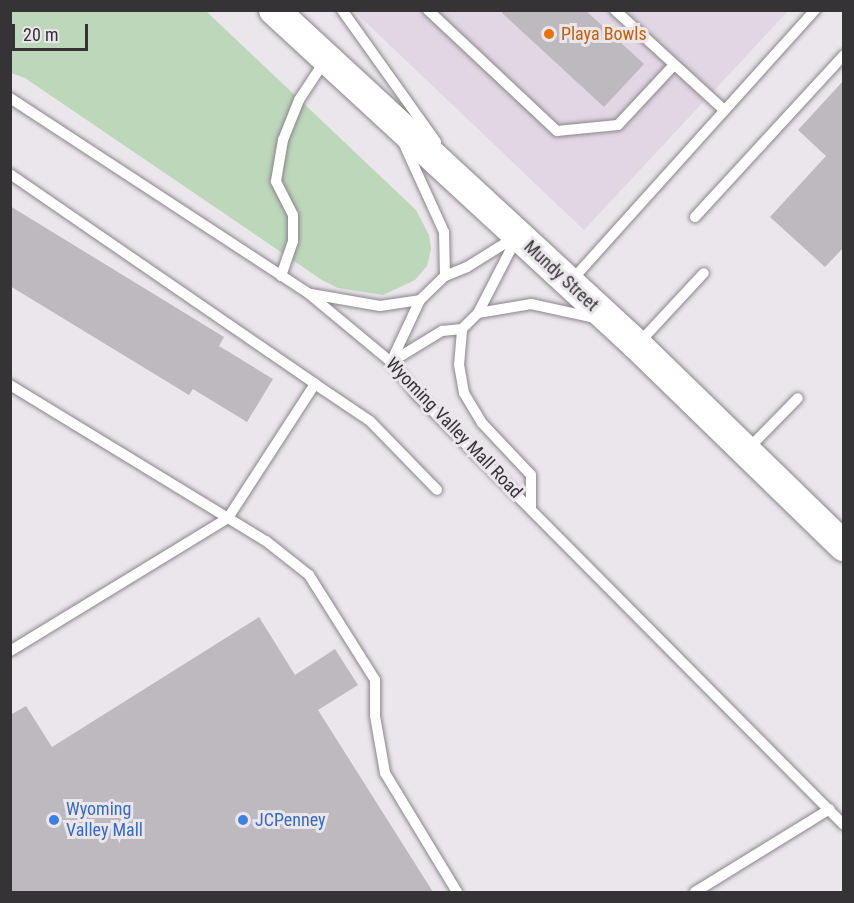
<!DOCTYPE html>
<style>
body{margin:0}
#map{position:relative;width:854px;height:903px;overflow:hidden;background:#ebe5ec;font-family:"Roboto Condensed",sans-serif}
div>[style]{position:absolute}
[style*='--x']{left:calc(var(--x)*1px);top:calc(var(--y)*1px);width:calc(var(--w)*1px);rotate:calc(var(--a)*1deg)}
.built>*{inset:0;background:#e1d6e3}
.green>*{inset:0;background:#bcd7b9}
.building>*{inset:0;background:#beb8bf}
.roads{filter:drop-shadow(0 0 2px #8b858c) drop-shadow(0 0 2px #8b858c)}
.service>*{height:10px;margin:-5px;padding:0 5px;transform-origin:5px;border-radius:5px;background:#fff}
.secondary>*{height:30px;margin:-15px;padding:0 15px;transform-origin:15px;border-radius:15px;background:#fff}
.dots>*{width:16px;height:16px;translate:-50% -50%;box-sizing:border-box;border:3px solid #ebe5ec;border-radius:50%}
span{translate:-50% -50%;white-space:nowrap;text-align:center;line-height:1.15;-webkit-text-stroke:6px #ebe5ec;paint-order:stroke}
.food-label{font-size:18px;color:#c56008}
.left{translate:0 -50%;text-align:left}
.street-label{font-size:18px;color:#353336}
.shop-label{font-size:18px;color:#366cbe}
.frame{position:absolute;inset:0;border:12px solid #353336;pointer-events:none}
.scale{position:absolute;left:12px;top:24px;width:76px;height:27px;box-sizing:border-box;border:3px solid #353336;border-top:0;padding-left:8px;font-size:18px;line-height:21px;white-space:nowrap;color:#353336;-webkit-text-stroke:4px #ebe5ec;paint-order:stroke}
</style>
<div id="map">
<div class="built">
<div style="clip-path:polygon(354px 11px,788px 11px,584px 230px)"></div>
</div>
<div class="green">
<div style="clip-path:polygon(10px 11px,206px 11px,416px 210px,429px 235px,431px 249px,427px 266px,415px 280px,383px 295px,338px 288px,322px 280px,25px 78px,11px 73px)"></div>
</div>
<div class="building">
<div style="clip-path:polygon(504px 10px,585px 10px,644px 64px,604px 107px,502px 13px)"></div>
<div style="clip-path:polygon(844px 80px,844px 247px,825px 267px,770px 217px,826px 156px,798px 130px)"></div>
<div style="clip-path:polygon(10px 206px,224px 337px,219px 346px,273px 379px,247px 422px,193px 389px,189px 395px,10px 286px)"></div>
<div style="clip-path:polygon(259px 617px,295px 675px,335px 649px,358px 685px,318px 710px,433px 892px,10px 892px,10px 715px,26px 706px,52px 747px)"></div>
</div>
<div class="roads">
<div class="service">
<div style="--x:342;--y:10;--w:162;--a:54.5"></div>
<div style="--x:428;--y:10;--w:177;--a:43.2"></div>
<div style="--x:557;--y:131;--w:61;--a:-5.6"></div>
<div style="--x:618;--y:125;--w:82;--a:-47"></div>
<div style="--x:615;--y:10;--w:148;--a:42.5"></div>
<div style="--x:10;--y:98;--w:356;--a:33.2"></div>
<div style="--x:308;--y:293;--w:108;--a:39.7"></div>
<div style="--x:391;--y:362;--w:41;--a:52"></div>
<div style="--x:416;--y:394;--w:607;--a:45.2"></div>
<div style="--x:10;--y:174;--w:370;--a:34.5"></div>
<div style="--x:315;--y:384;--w:160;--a:123"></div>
<div style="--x:228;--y:518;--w:255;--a:148.6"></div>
<div style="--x:695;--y:217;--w:220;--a:-47.4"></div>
<div style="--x:281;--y:276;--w:37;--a:-71"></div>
<div style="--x:293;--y:241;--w:26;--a:-90"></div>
<div style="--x:293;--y:215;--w:38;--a:-117"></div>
<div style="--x:276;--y:181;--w:42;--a:-80.3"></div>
<div style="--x:283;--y:140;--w:43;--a:-68.2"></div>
<div style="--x:299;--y:100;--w:49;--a:-56.6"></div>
<div style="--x:445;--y:276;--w:24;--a:-22"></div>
<div style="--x:467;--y:267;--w:57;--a:-32"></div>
<div style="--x:571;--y:281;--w:365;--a:-48"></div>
<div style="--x:311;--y:294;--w:70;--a:9.9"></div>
<div style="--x:380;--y:306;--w:40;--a:-8.5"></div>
<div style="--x:420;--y:300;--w:35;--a:-44"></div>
<div style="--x:445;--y:276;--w:44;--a:-91.3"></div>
<div style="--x:444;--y:232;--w:99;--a:-114.5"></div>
<div style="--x:478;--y:313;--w:83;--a:-62.8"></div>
<div style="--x:637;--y:345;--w:98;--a:-47.1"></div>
<div style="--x:391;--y:362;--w:60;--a:-31.3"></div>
<div style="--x:442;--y:331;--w:20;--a:-6"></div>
<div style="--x:391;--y:362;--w:68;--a:-64.9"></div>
<div style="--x:315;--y:384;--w:66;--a:33.9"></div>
<div style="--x:370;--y:421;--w:96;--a:45.8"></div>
<div style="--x:10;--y:385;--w:300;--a:31.4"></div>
<div style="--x:266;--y:541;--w:55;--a:38.3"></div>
<div style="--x:309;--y:575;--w:124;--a:57.8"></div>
<div style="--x:375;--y:680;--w:36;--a:90"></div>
<div style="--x:375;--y:716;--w:58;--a:80"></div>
<div style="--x:385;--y:773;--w:139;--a:58.8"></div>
<div style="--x:748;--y:449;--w:71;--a:-45.6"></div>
<div style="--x:531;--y:507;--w:32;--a:-90"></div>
<div style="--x:531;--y:475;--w:71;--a:-133.3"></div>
<div style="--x:482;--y:423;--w:35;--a:-121"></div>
<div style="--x:464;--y:393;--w:28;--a:-100"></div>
<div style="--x:459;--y:365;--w:36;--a:-85"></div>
<div style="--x:462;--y:329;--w:23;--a:-45"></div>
<div style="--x:478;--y:313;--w:54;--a:-9.6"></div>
<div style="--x:531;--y:304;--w:66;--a:12.3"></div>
<div style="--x:695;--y:892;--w:158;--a:-31.6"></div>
</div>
<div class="secondary">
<div style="--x:274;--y:10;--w:494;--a:42.7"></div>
<div style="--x:637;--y:345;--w:289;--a:44.2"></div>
</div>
</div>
<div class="dots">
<div style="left:549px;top:34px;background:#e8710a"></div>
<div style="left:54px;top:820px;background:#3f7fe0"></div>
<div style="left:243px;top:820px;background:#3f7fe0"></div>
</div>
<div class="food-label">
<span class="left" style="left:561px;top:34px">Playa Bowls</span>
</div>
<div class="street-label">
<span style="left:561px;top:276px;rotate:43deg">Mundy Street</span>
<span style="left:454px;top:428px;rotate:46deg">Wyoming Valley Mall Road</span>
</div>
<div class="shop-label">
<span class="left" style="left:66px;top:820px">Wyoming<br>Valley Mall</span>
<span class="left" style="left:255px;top:820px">JCPenney</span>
</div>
<div class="frame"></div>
<div class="scale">20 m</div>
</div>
